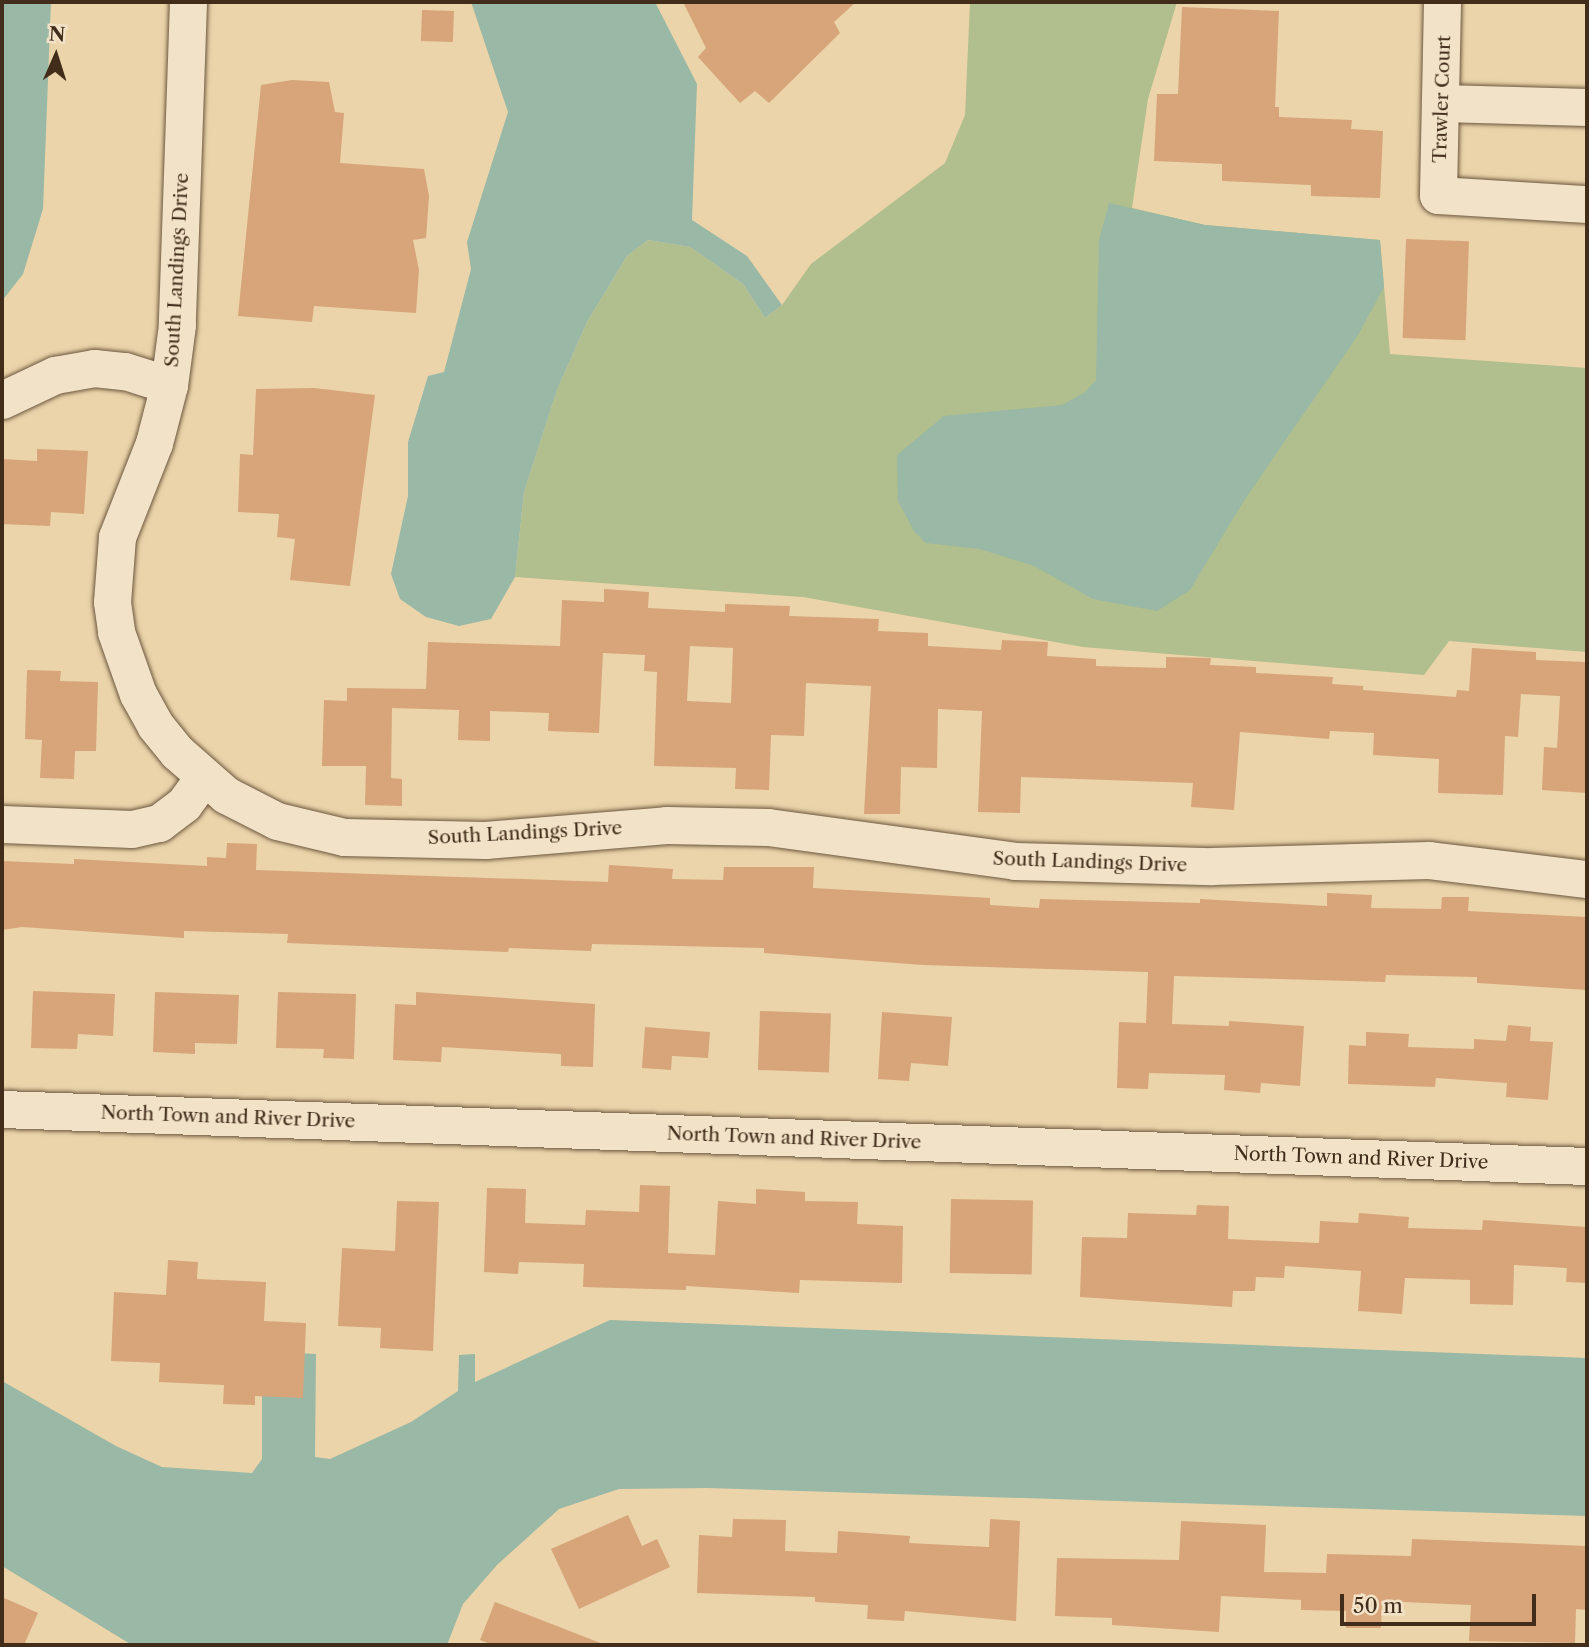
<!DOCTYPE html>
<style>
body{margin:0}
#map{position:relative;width:1589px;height:1647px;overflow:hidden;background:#ebd4aa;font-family:"Libre Caslon Text",serif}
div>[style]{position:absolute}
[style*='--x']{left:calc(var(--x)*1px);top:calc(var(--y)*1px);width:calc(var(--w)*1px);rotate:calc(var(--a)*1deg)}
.green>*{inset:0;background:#b1be8d}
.water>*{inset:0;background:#99b8a6}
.building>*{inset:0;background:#d7a579;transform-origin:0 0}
.roads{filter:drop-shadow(0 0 2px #6c573e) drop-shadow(0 0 2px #6c573e)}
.minor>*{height:37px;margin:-18.5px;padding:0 18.5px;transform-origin:18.5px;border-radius:18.5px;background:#f2e3c8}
span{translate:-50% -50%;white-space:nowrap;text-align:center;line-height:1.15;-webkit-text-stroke:6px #f2e3c8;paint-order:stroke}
.street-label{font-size:19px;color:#422d1a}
.frame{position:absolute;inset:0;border:4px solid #422d1a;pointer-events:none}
.north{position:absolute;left:21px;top:21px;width:70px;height:70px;-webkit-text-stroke:5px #f2e3c8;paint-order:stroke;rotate:3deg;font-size:19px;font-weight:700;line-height:28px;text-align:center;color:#422d1a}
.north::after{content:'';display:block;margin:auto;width:24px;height:32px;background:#422d1a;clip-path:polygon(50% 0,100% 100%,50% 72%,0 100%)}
.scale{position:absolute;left:1340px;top:1594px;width:196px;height:32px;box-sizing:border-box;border:4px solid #422d1a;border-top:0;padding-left:9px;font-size:21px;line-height:24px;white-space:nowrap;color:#422d1a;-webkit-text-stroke:5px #f2e3c8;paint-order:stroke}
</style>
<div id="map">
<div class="green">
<div style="clip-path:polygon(970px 2px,1177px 2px,1148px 99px,1132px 208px,1205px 225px,1380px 240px,1390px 354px,1587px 368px,1587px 652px,1449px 641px,1424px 675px,1083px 647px,803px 597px,515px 577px,524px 492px,557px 390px,587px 322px,627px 256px,648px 240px,690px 247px,743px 284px,765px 318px,782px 305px,811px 264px,945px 163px,965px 115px)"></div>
</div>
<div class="water">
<div style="clip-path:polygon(2px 2px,51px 2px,43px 209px,23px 274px,2px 301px)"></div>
<div style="clip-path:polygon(471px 2px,655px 2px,697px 84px,692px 220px,747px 256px,782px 305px,765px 318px,743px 284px,690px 247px,648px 240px,627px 256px,587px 322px,557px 390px,524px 492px,515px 577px,491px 619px,459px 626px,426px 617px,400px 599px,391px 574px,408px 496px,408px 442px,428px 376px,444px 372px,471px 269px,467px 242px,508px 112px)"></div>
<div style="clip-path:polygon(1109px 203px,1205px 225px,1380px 240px,1384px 287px,1358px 335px,1245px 499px,1190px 590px,1157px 611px,1093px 599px,1034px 566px,980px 549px,926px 543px,914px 531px,898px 501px,897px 455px,944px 416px,1062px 405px,1084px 393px,1096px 380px,1099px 240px)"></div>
<div style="clip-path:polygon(610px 1320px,1587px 1358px,1587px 1516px,707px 1488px,619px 1489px,559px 1509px,497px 1565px,463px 1604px,447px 1645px,132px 1645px,2px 1566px,2px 1381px,116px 1446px,162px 1467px,252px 1473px,262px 1459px,262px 1351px,316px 1354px,315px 1457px,330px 1459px,411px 1422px,458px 1391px,459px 1355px,475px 1354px,475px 1382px)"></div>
</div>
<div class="building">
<div style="clip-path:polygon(683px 2px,856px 2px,834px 22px,840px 33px,769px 103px,755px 91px,740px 103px,698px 57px,706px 48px)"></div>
<div style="clip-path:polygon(1182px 7px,1279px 11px,1275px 107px,1279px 107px,1279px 117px,1352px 120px,1351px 129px,1383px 131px,1380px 198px,1311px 196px,1311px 185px,1222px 181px,1222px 164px,1154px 161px,1157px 94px,1178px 94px)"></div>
<div style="left:422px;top:10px;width:32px;height:31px;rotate:2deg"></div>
<div style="clip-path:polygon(292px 80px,329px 82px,335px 112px,344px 113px,340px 163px,424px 169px,429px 196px,426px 238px,413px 240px,419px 270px,416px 313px,314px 306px,312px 322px,238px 316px,261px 85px)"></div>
<div style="left:1406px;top:239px;width:63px;height:99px;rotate:2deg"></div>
<div style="clip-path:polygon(314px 388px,375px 395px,350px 586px,290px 580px,295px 539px,277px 537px,279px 514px,238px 512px,240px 454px,253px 455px,256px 389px)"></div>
<div style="clip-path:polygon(37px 449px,88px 451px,84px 514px,51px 512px,50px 526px,2px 524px,2px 459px,37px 461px)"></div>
<div style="clip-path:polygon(evenodd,604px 589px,649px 592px,648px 608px,725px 612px,725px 604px,790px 606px,789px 616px,879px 619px,878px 631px,928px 633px,928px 646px,1001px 650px,1002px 640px,1048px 642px,1047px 656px,1096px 659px,1096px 666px,1166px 668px,1166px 657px,1211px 658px,1210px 665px,1256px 667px,1256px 673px,1333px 677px,1332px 684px,1363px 686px,1363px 690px,1456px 697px,1457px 690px,1469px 691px,1472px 648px,1536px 652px,1536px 660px,1587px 662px,1587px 793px,1542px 790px,1544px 747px,1557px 748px,1560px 696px,1521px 694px,1518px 737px,1505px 736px,1503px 795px,1438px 793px,1439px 759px,1373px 755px,1374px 733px,1330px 731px,1329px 739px,1240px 732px,1234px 810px,1191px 807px,1193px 783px,1021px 777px,1020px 813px,978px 812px,982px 711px,938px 709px,937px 768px,901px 767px,900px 814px,864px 814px,871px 686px,806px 683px,804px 736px,771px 735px,769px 790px,735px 789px,736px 768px,654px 766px,657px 672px,644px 671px,645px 655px,603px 653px,599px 733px,548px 731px,549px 713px,490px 711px,490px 741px,458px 740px,459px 710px,392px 708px,391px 778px,402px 779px,402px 806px,365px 805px,366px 766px,322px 766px,324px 700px,347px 701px,347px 688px,426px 689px,428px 642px,560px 646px,562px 600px,604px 602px,604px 589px,690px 646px,733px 648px,731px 703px,687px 701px,690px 646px)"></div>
<div style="clip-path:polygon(27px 670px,61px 671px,60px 681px,98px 682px,96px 751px,75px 751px,74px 779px,40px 778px,42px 740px,25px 739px)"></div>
<div style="clip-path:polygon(227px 843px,257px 844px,256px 870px,608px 882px,609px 865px,673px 869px,672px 879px,723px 880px,724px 867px,814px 867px,813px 888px,990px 898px,990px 905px,1039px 908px,1040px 899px,1200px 903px,1200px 899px,1327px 906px,1327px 893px,1372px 895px,1371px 908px,1441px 909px,1442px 897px,1469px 897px,1468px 911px,1587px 917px,1587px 990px,1477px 983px,1477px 977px,1386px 975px,1385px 982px,1174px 976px,1172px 1024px,1229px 1026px,1229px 1021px,1304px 1026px,1300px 1086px,1261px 1083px,1260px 1093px,1224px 1090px,1225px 1075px,1149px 1073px,1148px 1089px,1117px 1088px,1119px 1022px,1146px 1023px,1148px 972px,923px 965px,764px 953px,764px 948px,592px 944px,591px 951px,509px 948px,508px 952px,287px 943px,288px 934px,184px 931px,184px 938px,22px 927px,2px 930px,2px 861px,74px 864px,74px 859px,207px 866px,207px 857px,226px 858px)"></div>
<div style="clip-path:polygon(33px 991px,115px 994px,113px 1036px,78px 1034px,77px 1049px,31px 1048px)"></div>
<div style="clip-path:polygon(155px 992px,239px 995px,237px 1044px,195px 1043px,195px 1054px,153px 1052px)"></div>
<div style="clip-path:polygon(278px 992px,356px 994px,354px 1059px,323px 1058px,324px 1049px,276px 1048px)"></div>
<div style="clip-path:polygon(416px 992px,595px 1004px,593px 1067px,561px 1066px,561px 1054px,442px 1047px,441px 1062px,393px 1060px,395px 1004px,416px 1005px)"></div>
<div style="left:760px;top:1011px;width:71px;height:59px;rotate:2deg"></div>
<div style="clip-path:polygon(882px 1012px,952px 1017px,948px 1066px,911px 1063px,909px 1081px,878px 1079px)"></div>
<div style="clip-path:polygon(1508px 1025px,1531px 1027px,1530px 1041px,1553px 1042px,1548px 1100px,1506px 1097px,1507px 1083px,1436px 1078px,1435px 1087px,1348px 1084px,1349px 1045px,1366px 1046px,1366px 1032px,1409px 1034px,1408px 1047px,1474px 1049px,1474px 1039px,1506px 1041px)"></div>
<div style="clip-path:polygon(645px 1027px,710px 1032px,708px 1058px,672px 1056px,671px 1070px,642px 1068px)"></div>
<div style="clip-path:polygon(640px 1185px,670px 1186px,668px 1253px,715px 1255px,718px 1201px,756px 1204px,756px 1189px,805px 1192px,805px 1201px,858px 1202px,857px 1224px,903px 1226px,902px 1283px,800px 1280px,799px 1293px,686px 1286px,686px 1290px,583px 1287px,584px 1264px,519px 1262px,518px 1274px,484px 1272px,487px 1188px,526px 1189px,525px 1223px,585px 1225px,586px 1210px,639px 1212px)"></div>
<div style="left:951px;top:1199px;width:82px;height:74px;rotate:1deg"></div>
<div style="clip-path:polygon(397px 1201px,439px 1202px,433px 1351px,380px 1348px,381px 1328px,338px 1326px,342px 1248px,395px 1251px)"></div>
<div style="clip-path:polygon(1197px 1205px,1229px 1206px,1228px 1239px,1319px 1243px,1320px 1221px,1358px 1223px,1359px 1213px,1409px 1217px,1408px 1228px,1482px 1230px,1483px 1220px,1587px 1227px,1587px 1283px,1566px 1282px,1567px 1268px,1514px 1265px,1513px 1305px,1470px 1304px,1470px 1280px,1405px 1278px,1402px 1314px,1358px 1311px,1361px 1271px,1285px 1266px,1284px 1278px,1256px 1277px,1255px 1291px,1233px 1291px,1232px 1307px,1080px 1297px,1082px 1237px,1127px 1238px,1128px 1213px,1196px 1215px)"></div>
<div style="clip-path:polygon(168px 1260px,198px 1262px,197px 1279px,266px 1282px,264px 1321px,306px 1323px,303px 1398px,255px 1396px,255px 1405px,223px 1404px,224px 1385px,159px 1382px,160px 1363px,111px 1361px,114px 1292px,166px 1295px)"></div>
<div style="clip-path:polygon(628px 1515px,642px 1546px,657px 1539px,670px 1567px,579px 1609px,551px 1549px)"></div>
<div style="clip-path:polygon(733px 1519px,786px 1520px,785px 1551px,837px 1553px,838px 1531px,910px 1536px,909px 1543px,989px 1547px,990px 1519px,1020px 1521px,1016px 1621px,905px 1611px,904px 1621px,867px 1619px,868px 1605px,815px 1602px,815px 1597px,697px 1593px,699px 1535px,732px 1537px)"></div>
<div style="clip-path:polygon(1181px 1521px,1266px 1525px,1264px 1572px,1326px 1573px,1327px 1554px,1411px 1556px,1412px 1539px,1587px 1546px,1587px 1610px,1576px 1609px,1575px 1643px,1469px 1641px,1471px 1605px,1382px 1601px,1381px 1628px,1346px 1628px,1346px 1611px,1301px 1610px,1301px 1600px,1221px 1596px,1219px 1632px,1112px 1625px,1112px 1618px,1055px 1616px,1057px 1558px,1179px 1560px)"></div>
<div style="clip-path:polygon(2px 1597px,38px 1613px,24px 1645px,2px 1645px)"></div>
<div style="clip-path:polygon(495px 1602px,603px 1644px,602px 1645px,493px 1645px,480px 1640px)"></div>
</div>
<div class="roads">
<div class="minor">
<div style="--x:188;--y:2;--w:323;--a:92"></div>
<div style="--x:177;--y:325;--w:61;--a:97.6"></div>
<div style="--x:169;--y:385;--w:60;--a:104.5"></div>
<div style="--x:154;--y:443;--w:101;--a:111.5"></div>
<div style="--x:117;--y:537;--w:65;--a:94.4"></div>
<div style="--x:112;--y:602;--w:30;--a:82"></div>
<div style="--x:116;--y:632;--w:66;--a:70.5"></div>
<div style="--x:138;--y:694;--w:35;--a:61"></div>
<div style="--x:155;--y:725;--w:35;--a:51"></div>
<div style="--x:177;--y:752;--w:65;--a:41.3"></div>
<div style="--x:226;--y:795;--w:57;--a:27"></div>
<div style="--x:277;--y:821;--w:69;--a:13.4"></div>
<div style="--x:344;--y:837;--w:141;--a:1.2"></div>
<div style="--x:485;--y:840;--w:182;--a:-4.7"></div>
<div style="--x:666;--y:825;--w:102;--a:1.1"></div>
<div style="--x:768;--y:827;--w:249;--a:7.8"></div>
<div style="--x:1015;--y:861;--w:197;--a:1.5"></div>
<div style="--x:1212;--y:866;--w:217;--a:-1.6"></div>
<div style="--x:1429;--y:860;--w:159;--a:6.9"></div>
<div style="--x:1442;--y:2;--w:193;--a:91.2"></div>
<div style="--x:1438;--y:195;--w:149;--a:3.5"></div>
<div style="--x:1442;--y:103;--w:145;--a:1.6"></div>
<div style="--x:2;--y:400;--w:59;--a:-25.3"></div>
<div style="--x:55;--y:375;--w:40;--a:-10"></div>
<div style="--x:94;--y:368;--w:31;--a:6"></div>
<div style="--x:125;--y:371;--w:46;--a:17.7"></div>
<div style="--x:2;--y:824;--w:130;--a:2.2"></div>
<div style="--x:132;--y:829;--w:28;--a:-13"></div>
<div style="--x:159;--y:823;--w:31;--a:-37"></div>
<div style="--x:184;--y:804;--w:32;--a:-54"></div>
<div style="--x:2;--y:1109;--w:1586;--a:2.06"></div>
</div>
</div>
<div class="street-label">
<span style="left:1442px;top:99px;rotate:-88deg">Trawler Court</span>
<span style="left:177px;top:270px;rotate:-87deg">South Landings Drive</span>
<span style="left:525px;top:833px;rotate:-3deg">South Landings Drive</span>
<span style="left:1090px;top:862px;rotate:2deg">South Landings Drive</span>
<span style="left:228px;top:1117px;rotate:2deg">North Town and River Drive</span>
<span style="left:794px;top:1138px;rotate:2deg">North Town and River Drive</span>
<span style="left:1361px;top:1158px;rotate:2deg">North Town and River Drive</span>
</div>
<div class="frame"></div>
<div class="north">N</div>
<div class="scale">50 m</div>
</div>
